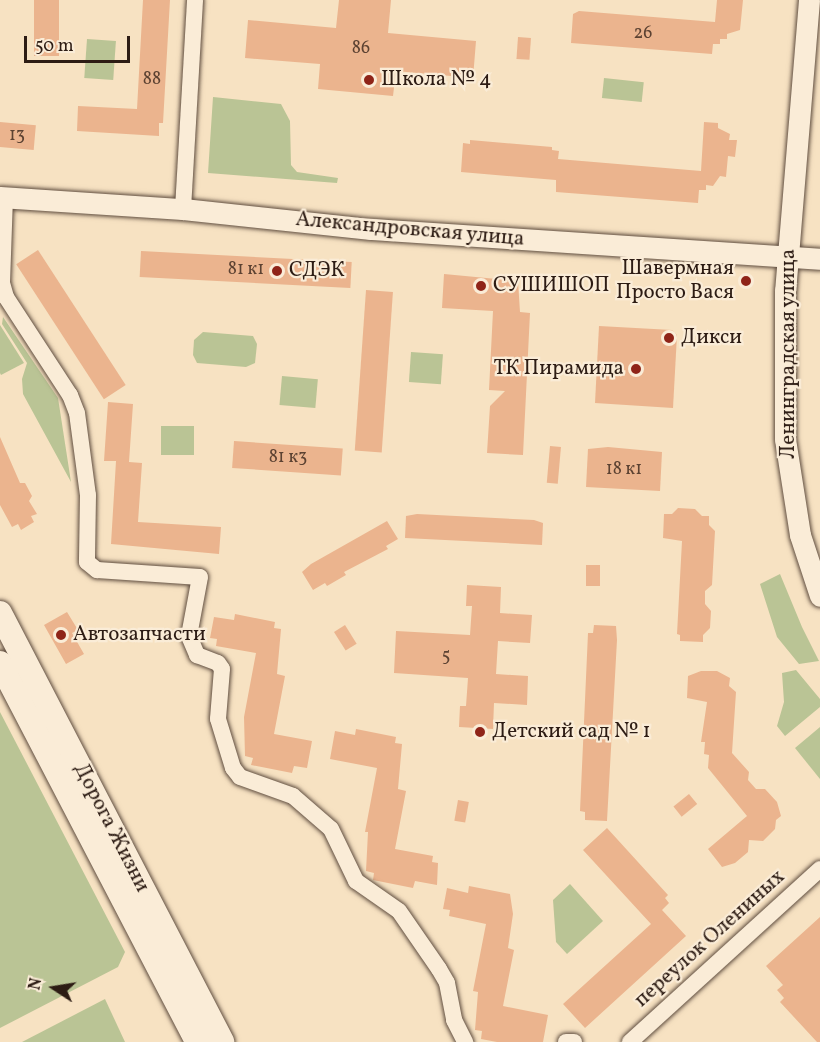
<!DOCTYPE html>
<meta charset="utf-8">
<style>
body{margin:0}
#map{position:relative;width:820px;height:1042px;overflow:hidden;background:#f7e2c2;font-family:Vollkorn,serif}
div>[style]{position:absolute}
[style*='--x']{left:calc(var(--x)*1px);top:calc(var(--y)*1px);width:calc(var(--w)*1px);rotate:calc(var(--a)*1deg)}
.green>*{inset:0;background:#bac495;transform-origin:0 0}
.building>*{inset:0;background:#ebb48e;transform-origin:0 0}
.roads{filter:drop-shadow(0 0 2px #604e40) drop-shadow(0 0 2px #604e40)}
.minor>*{height:16px;margin:-8px;padding:0 8px;transform-origin:8px;border-radius:8px;background:#faecd7}
.tertiary>*{height:21px;margin:-10.5px;padding:0 10.5px;transform-origin:10.5px;border-radius:10.5px;background:#faecd7}
.secondary>*{height:24px;margin:-12px;padding:0 12px;transform-origin:12px;border-radius:12px;background:#faecd7}
.dots>*{width:16px;height:16px;translate:-50% -50%;box-sizing:border-box;border:3px solid #faecd7;border-radius:50%}
span{translate:-50% -50%;white-space:nowrap;text-align:center;line-height:1.15;-webkit-text-stroke:4.5px #faecd7;paint-order:stroke}
.number-label{font-size:18px;color:#5c4232}
.number-label span{-webkit-text-stroke-width:0}
.poi-label{font-size:21px;color:#2d1c14}
.left{translate:0 -50%;text-align:left}
.right{translate:-100% -50%;text-align:right}
.street-label{font-size:21px;color:#2d1c14}
.north{position:absolute;left:24px;top:958px;width:60px;height:60px;-webkit-text-stroke:4px #faecd7;paint-order:stroke;rotate:282deg;font-size:16px;font-weight:700;line-height:24px;text-align:center;color:#2d1c14}
.north::after{content:'';display:block;margin:auto;width:21px;height:27px;background:#2d1c14;clip-path:polygon(50% 0,100% 100%,50% 72%,0 100%)}
.scale{position:absolute;left:24px;top:36px;width:106px;height:27px;box-sizing:border-box;border:3px solid #2d1c14;border-top:0;padding-left:8px;font-size:18px;line-height:21px;white-space:nowrap;color:#2d1c14;-webkit-text-stroke:4px #faecd7;paint-order:stroke}
</style>
<div id="map">
<div class="green">
<div style="left:87px;top:39px;width:29px;height:39px;rotate:4deg"></div>
<div style="left:604px;top:78px;width:40px;height:20px;rotate:6deg"></div>
<div style="clip-path:polygon(213px 97px,281px 104px,290px 121px,291px 165px,297px 172px,338px 178px,337px 183px,208px 173px)"></div>
<div style="clip-path:polygon(3px 317px,58px 398px,71px 482px,23px 394px,22px 379px,27px 363px,2px 324px)"></div>
<div style="clip-path:polygon(0 325px,24px 363px,1px 375px,0 373px)"></div>
<div style="clip-path:polygon(203px 332px,253px 336px,257px 344px,255px 363px,246px 367px,197px 363px,193px 355px,194px 340px)"></div>
<div style="left:411px;top:352px;width:32px;height:30px;rotate:4deg"></div>
<div style="left:282px;top:376px;width:36px;height:29px;rotate:5deg"></div>
<div style="left:161px;top:426px;width:33px;height:29px"></div>
<div style="clip-path:polygon(780px 574px,802px 627px,819px 661px,799px 664px,777px 637px,760px 584px)"></div>
<div style="clip-path:polygon(796px 670px,820px 699px,820px 707px,785px 736px,777px 726px,784px 702px,782px 673px)"></div>
<div style="clip-path:polygon(0 712px,125px 952px,118px 967px,0 1028px)"></div>
<div style="clip-path:polygon(820px 727px,820px 779px,795px 748px)"></div>
<div style="clip-path:polygon(570px 884px,603px 921px,567px 954px,556px 942px,553px 900px)"></div>
<div style="clip-path:polygon(105px 999px,125px 1042px,22px 1042px)"></div>
</div>
<div class="building">
<div style="left:34px;top:0;width:25px;height:56px"></div>
<div style="clip-path:polygon(143px 0,170px 0,163px 123px,159px 123px,159px 136px,77px 131px,78px 106px,137px 109px)"></div>
<div style="clip-path:polygon(339px 0,391px 0,388px 33px,476px 41px,473px 78px,396px 71px,393px 96px,318px 89px,320px 64px,245px 58px,248px 20px,336px 28px)"></div>
<div style="clip-path:polygon(717px 0,743px 0,740px 30px,727px 34px,727px 39px,720px 39px,720px 44px,713px 44px,712px 54px,571px 43px,573px 14px,579px 11px,715px 22px)"></div>
<div style="left:518px;top:37px;width:13px;height:22px;rotate:4deg"></div>
<div style="left:0;top:122px;width:36px;height:25px;rotate:5deg"></div>
<div style="clip-path:polygon(704px 122px,718px 123px,718px 128px,730px 134px,729px 140px,737px 140px,735px 157px,728px 156px,726px 177px,720px 176px,713px 186px,706px 185px,706px 190px,699px 190px,698px 203px,556px 192px,556px 180px,461px 172px,463px 143px,470px 144px,470px 140px,552px 147px,552px 150px,559px 151px,558px 159px,701px 171px)"></div>
<div style="left:38px;top:250px;width:161px;height:26px;rotate:57deg"></div>
<div style="left:141px;top:251px;width:211px;height:26px;rotate:3deg"></div>
<div style="clip-path:polygon(444px 274px,518px 281px,520px 312px,530px 313px,523px 455px,487px 453px,490px 406px,505px 391px,489px 390px,493px 311px,442px 308px)"></div>
<div style="left:366px;top:290px;width:27px;height:161px;rotate:4deg"></div>
<div style="clip-path:polygon(599px 326px,672px 330px,677px 335px,673px 408px,595px 403px)"></div>
<div style="clip-path:polygon(108px 402px,133px 404px,129px 462px,142px 463px,138px 522px,221px 527px,219px 554px,111px 544px,116px 461px,104px 461px)"></div>
<div style="clip-path:polygon(0 437px,20px 483px,25px 483px,32px 496px,29px 501px,37px 514px,31px 516px,34px 522px,21px 530px,18px 524px,12px 527px,0 505px)"></div>
<div style="left:234px;top:441px;width:109px;height:27px;rotate:4deg"></div>
<div style="left:550px;top:446px;width:11px;height:37px;rotate:5deg"></div>
<div style="clip-path:polygon(608px 447px,662px 452px,660px 491px,586px 487px,588px 449px)"></div>
<div style="clip-path:polygon(678px 508px,695px 509px,702px 516px,709px 516px,709px 525px,715px 531px,712px 585px,705px 591px,705px 604px,711px 611px,710px 628px,703px 635px,703px 642px,680px 641px,680px 635px,677px 634px,682px 541px,663px 538px,664px 514px,672px 514px)"></div>
<div style="clip-path:polygon(417px 514px,534px 520px,543px 523px,542px 545px,405px 538px,406px 516px)"></div>
<div style="clip-path:polygon(387px 521px,398px 539px,386px 546px,388px 549px,344px 572px,346px 575px,327px 586px,325px 583px,313px 590px,302px 572px,311px 564px)"></div>
<div style="left:586px;top:565px;width:14px;height:21px"></div>
<div style="clip-path:polygon(467px 585px,501px 587px,500px 613px,532px 615px,530px 643px,498px 641px,496px 674px,528px 676px,527px 705px,494px 703px,493px 729px,459px 727px,460px 706px,466px 706px,468px 678px,394px 673px,396px 631px,470px 635px,472px 606px,466px 606px)"></div>
<div style="clip-path:polygon(67px 612px,78px 630px,72px 633px,84px 654px,66px 664px,44px 625px)"></div>
<div style="clip-path:polygon(235px 614px,275px 622px,274px 628px,281px 629px,277px 674px,285px 676px,274px 734px,312px 741px,307px 768px,294px 766px,292px 773px,251px 765px,253px 758px,245px 756px,244px 717px,256px 653px,216px 646px,217px 639px,210px 638px,214px 617px,234px 620px)"></div>
<div style="left:345px;top:625px;width:22px;height:13px;rotate:58deg"></div>
<div style="clip-path:polygon(594px 625px,616px 626px,617px 640px,607px 821px,585px 820px,585px 812px,580px 811px,588px 633px,593px 633px)"></div>
<div style="clip-path:polygon(701px 671px,717px 671px,730px 678px,729px 686px,736px 692px,732px 753px,749px 772px,748px 780px,756px 789px,765px 789px,777px 802px,781px 816px,776px 820px,775px 829px,763px 841px,749px 840px,748px 852px,735px 863px,722px 867px,708px 849px,747px 816px,708px 768px,709px 755px,704px 754px,705px 742px,701px 742px,707px 702px,687px 698px,688px 676px)"></div>
<div style="clip-path:polygon(356px 729px,396px 737px,395px 743px,402px 744px,398px 789px,406px 791px,395px 849px,433px 856px,432px 862px,438px 863px,437px 885px,415px 881px,413px 888px,373px 880px,374px 873px,366px 871px,368px 832px,365px 832px,377px 768px,330px 759px,335px 731px,355px 735px)"></div>
<div style="left:689px;top:794px;width:13px;height:20px;rotate:51deg"></div>
<div style="left:458px;top:800px;width:11px;height:21px;rotate:10deg"></div>
<div style="clip-path:polygon(607px 828px,668px 895px,665px 898px,669px 903px,662px 910px,686px 936px,585px 1028px,563px 1004px,651px 924px,583px 850px)"></div>
<div style="clip-path:polygon(469px 886px,510px 894px,513px 914px,508px 948px,514px 950px,503px 1006px,548px 1015px,543px 1042px,497px 1042px,481px 1039px,482px 1031px,475px 1030px,478px 992px,473px 991px,486px 924px,449px 916px,450px 910px,443px 909px,447px 888px,468px 893px)"></div>
<div style="clip-path:polygon(820px 917px,820px 1042px,817px 1042px,780px 1002px,784px 998px,777px 990px,783px 985px,766px 966px)"></div>
</div>
<div class="roads">
<div class="minor">
<div style="--x:5;--y:197;--w:86;--a:92"></div>
<div style="--x:2;--y:283;--w:15;--a:74"></div>
<div style="--x:6;--y:297;--w:117;--a:56.9"></div>
<div style="--x:70;--y:395;--w:19;--a:69"></div>
<div style="--x:77;--y:413;--w:83;--a:82.4"></div>
<div style="--x:88;--y:495;--w:67;--a:90.9"></div>
<div style="--x:87;--y:562;--w:13;--a:39"></div>
<div style="--x:97;--y:570;--w:103;--a:3.9"></div>
<div style="--x:200;--y:577;--w:60;--a:100.6"></div>
<div style="--x:189;--y:636;--w:21;--a:67"></div>
<div style="--x:197;--y:655;--w:22;--a:21"></div>
<div style="--x:218;--y:663;--w:7;--a:56"></div>
<div style="--x:222;--y:669;--w:50;--a:94.6"></div>
<div style="--x:218;--y:719;--w:51;--a:73"></div>
<div style="--x:233;--y:768;--w:11;--a:52"></div>
<div style="--x:240;--y:777;--w:56;--a:19.7"></div>
<div style="--x:293;--y:796;--w:50;--a:41"></div>
<div style="--x:331;--y:829;--w:58;--a:64.3"></div>
<div style="--x:356;--y:881;--w:52;--a:34.9"></div>
<div style="--x:399;--y:911;--w:70;--a:55.4"></div>
<div style="--x:439;--y:969;--w:16;--a:60"></div>
<div style="--x:447;--y:983;--w:38;--a:79"></div>
<div style="--x:454;--y:1020;--w:25;--a:63"></div>
<div style="--x:183;--y:209;--w:209;--a:-86.7"></div>
<div style="--x:566;--y:1042;--w:8;--a:0"></div>
<div style="--x:630;--y:1042;--w:257;--a:-42.3"></div>
</div>
<div class="tertiary">
<div style="--x:809;--y:0;--w:291;--a:94.7"></div>
<div style="--x:785;--y:290;--w:149;--a:90"></div>
<div style="--x:785;--y:439;--w:97;--a:81.1"></div>
<div style="--x:800;--y:535;--w:64;--a:71.8"></div>
<div style="--x:0;--y:197;--w:183;--a:3.8"></div>
<div style="--x:183;--y:209;--w:189;--a:6.1"></div>
<div style="--x:371;--y:229;--w:450;--a:3.8"></div>
</div>
<div class="secondary">
<div style="--x:0;--y:613;--w:483;--a:62.6"></div>
<div style="--x:0;--y:663;--w:427;--a:62.5"></div>
</div>
</div>
<div class="dots">
<div style="left:369px;top:80px;background:#8f2418"></div>
<div style="left:277px;top:271px;background:#8f2418"></div>
<div style="left:746px;top:281px;background:#8f2418"></div>
<div style="left:481px;top:286px;background:#8f2418"></div>
<div style="left:669px;top:338px;background:#8f2418"></div>
<div style="left:636px;top:369px;background:#8f2418"></div>
<div style="left:61px;top:635px;background:#8f2418"></div>
<div style="left:480px;top:732px;background:#8f2418"></div>
</div>
<div class="number-label">
<span style="left:643px;top:34px">26</span>
<span style="left:361px;top:49px">86</span>
<span style="left:152px;top:80px">88</span>
<span style="left:17px;top:136px">13</span>
<span style="left:246px;top:270px">81 к1</span>
<span style="left:288px;top:458px">81 к3</span>
<span style="left:624px;top:470px">18 к1</span>
<span style="left:446px;top:657px">5</span>
</div>
<div class="poi-label">
<span class="left" style="left:381px;top:80px">Школа № 4</span>
<span class="right" style="left:734px;top:281px">Шавермная<br>Просто Вася</span>
<span class="left" style="left:289px;top:271px">СДЭК</span>
<span class="left" style="left:493px;top:286px">СУШИШОП</span>
<span class="left" style="left:681px;top:338px">Дикси</span>
<span class="right" style="left:624px;top:369px">ТК Пирамида</span>
<span class="left" style="left:73px;top:635px">Автозапчасти</span>
<span class="left" style="left:492px;top:732px">Детский сад № 1</span>
</div>
<div class="street-label">
<span style="left:410px;top:230px;rotate:5deg">Александровская улица</span>
<span style="left:789px;top:354px;rotate:-90deg">Ленинградская улица</span>
<span style="left:111px;top:828px;rotate:63deg">Дорога Жизни</span>
<span style="left:710px;top:939px;rotate:-42deg">переулок Олениных</span>
</div>
<div class="north">N</div>
<div class="scale">50 m</div>
</div>
